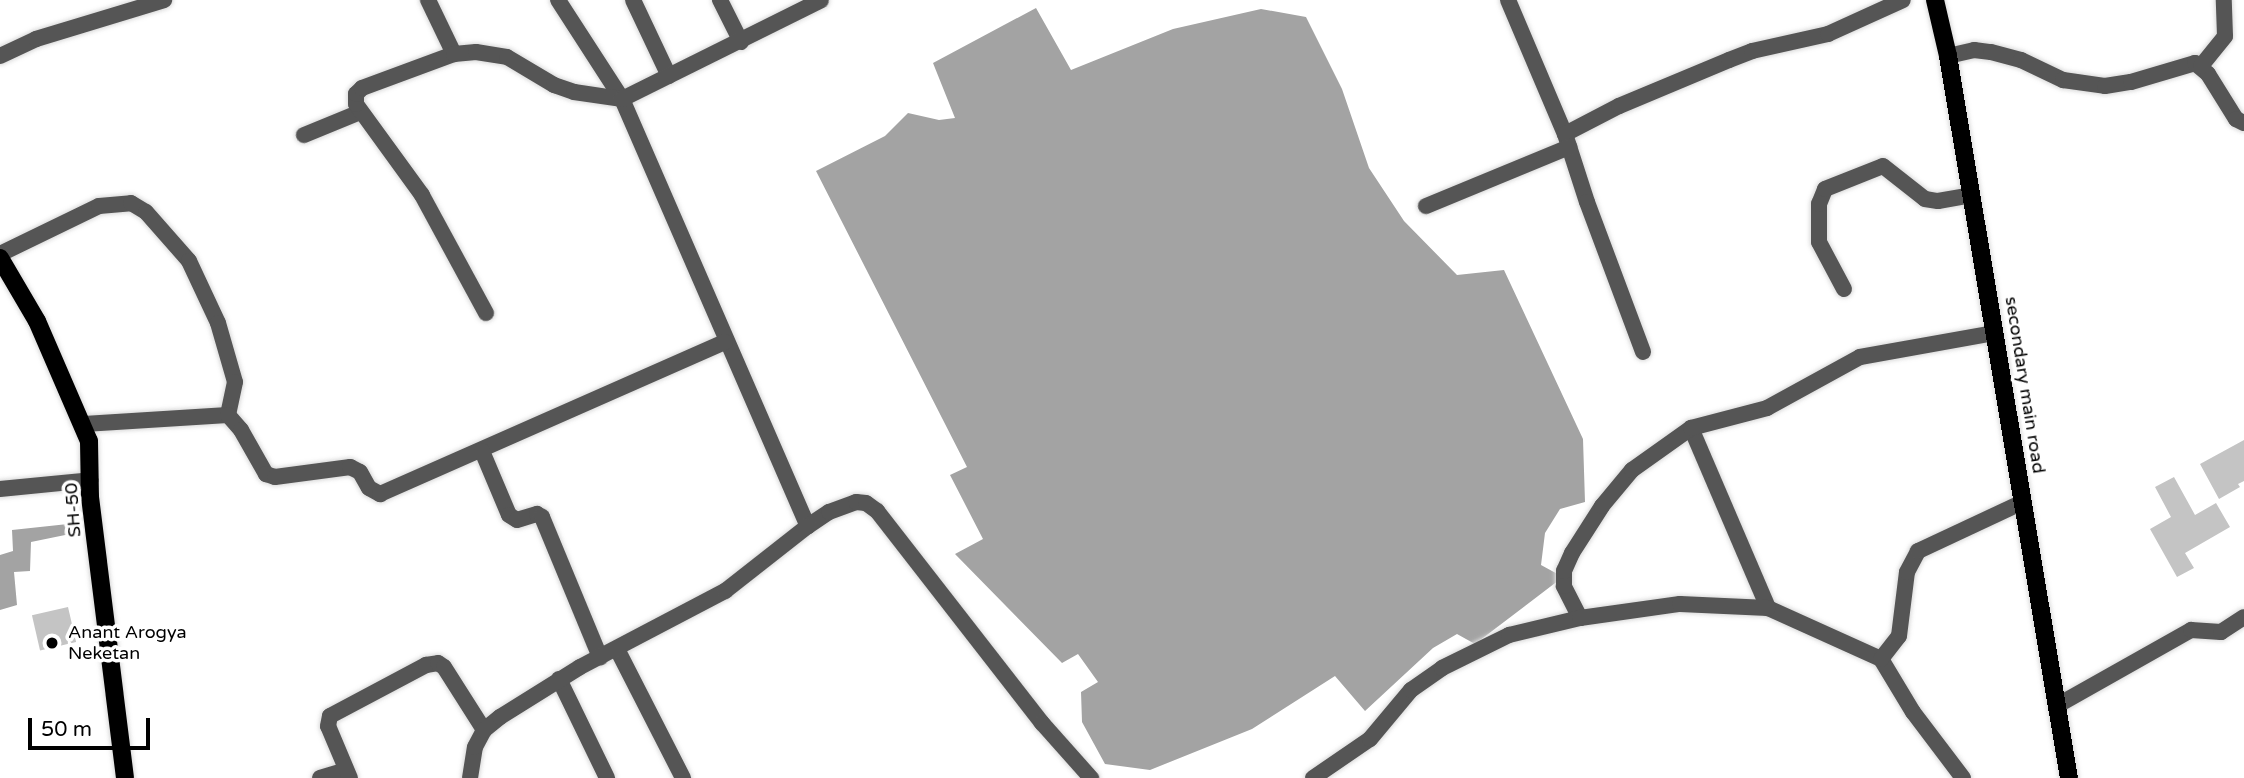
<!DOCTYPE html>
<style>
body{margin:0}
#map{position:relative;width:2244px;height:778px;overflow:hidden;background:#fff;font-family:"Varela Round",sans-serif}
div>[style]{position:absolute}
[style*='--x']{left:calc(var(--x)*1px);top:calc(var(--y)*1px);width:calc(var(--w)*1px);rotate:calc(var(--a)*1deg)}
.water>*{inset:0;background:#a3a3a3}
.building>*{inset:0;background:#c4c4c4;transform-origin:0 0}
.roads{filter:drop-shadow(0 0 2px #dbdbdb) drop-shadow(0 0 2px #dbdbdb)}
.minor>*{height:16px;margin:-8px;padding:0 8px;transform-origin:8px;border-radius:8px;background:#555}
.major>*{height:18px;margin:-9px;padding:0 9px;transform-origin:9px;border-radius:9px;background:#000}
.dots>*{width:19px;height:19px;translate:-50% -50%;box-sizing:border-box;border:4px solid #fff;border-radius:50%}
span{translate:-50% -50%;white-space:nowrap;text-align:center;line-height:1.15;-webkit-text-stroke:7px #fff;paint-order:stroke}
.street-label{font-size:18px;color:#000}
.poi-label{font-size:18px;color:#000}
.left{translate:0 -50%;text-align:left}
.scale{position:absolute;left:28px;top:718px;width:122px;height:32px;box-sizing:border-box;border:4px solid #000;border-top:0;padding-left:9px;font-size:21px;line-height:24px;white-space:nowrap;color:#000;-webkit-text-stroke:5px #fff;paint-order:stroke}
</style>
<div id="map">
<div class="water">
<div style="clip-path:polygon(1036px 8px,1071px 70px,1173px 29px,1261px 9px,1306px 17px,1342px 89px,1369px 168px,1404px 221px,1457px 275px,1504px 270px,1583px 439px,1585px 502px,1560px 509px,1545px 533px,1541px 565px,1563px 577px,1475px 644px,1457px 634px,1433px 648px,1365px 711px,1335px 676px,1252px 729px,1150px 770px,1105px 764px,1082px 722px,1081px 692px,1098px 682px,1078px 654px,1062px 663px,955px 554px,983px 539px,950px 475px,967px 467px,816px 171px,885px 136px,908px 113px,939px 120px,955px 118px,933px 63px)"></div>
<div style="clip-path:polygon(68px 524px,70px 534px,31px 542px,30px 571px,14px 572px,17px 605px,0 610px,0 555px,13px 551px,12px 530px)"></div>
</div>
<div class="building">
<div style="clip-path:polygon(2244px 440px,2244px 481px,2238px 484px,2240px 487px,2219px 499px,2200px 464px)"></div>
<div style="clip-path:polygon(2174px 477px,2195px 515px,2216px 503px,2230px 527px,2185px 553px,2194px 568px,2177px 577px,2150px 529px,2171px 517px,2155px 487px)"></div>
<div style="left:68px;top:607px;width:36px;height:37px;rotate:77deg"></div>
</div>
<div class="roads">
<div class="minor">
<div style="--x:428;--y:0;--w:60;--a:64.3"></div>
<div style="--x:558;--y:0;--w:118;--a:57.1"></div>
<div style="--x:622;--y:99;--w:466;--a:66.5"></div>
<div style="--x:808;--y:526;--w:25;--a:-34"></div>
<div style="--x:829;--y:512;--w:29;--a:-20"></div>
<div style="--x:856;--y:502;--w:10;--a:6"></div>
<div style="--x:866;--y:503;--w:14;--a:36"></div>
<div style="--x:877;--y:511;--w:269;--a:52.1"></div>
<div style="--x:1042;--y:723;--w:74;--a:48.3"></div>
<div style="--x:633;--y:0;--w:84;--a:64.7"></div>
<div style="--x:720;--y:0;--w:47;--a:63.4"></div>
<div style="--x:1508;--y:0;--w:146;--a:67"></div>
<div style="--x:1565;--y:134;--w:71;--a:72.1"></div>
<div style="--x:1587;--y:202;--w:160;--a:69.5"></div>
<div style="--x:0;--y:56;--w:40;--a:-25"></div>
<div style="--x:36;--y:39;--w:134;--a:-16.9"></div>
<div style="--x:1948;--y:56;--w:27;--a:-13"></div>
<div style="--x:1974;--y:50;--w:17;--a:7"></div>
<div style="--x:1991;--y:52;--w:31;--a:15"></div>
<div style="--x:2021;--y:60;--w:47;--a:25.5"></div>
<div style="--x:2063;--y:80;--w:42;--a:8.1"></div>
<div style="--x:2105;--y:86;--w:26;--a:-9"></div>
<div style="--x:2131;--y:82;--w:67;--a:-16.5"></div>
<div style="--x:2195;--y:63;--w:17;--a:40"></div>
<div style="--x:2208;--y:74;--w:53;--a:58.1"></div>
<div style="--x:2236;--y:119;--w:9;--a:27"></div>
<div style="--x:2201;--y:66;--w:38;--a:-51"></div>
<div style="--x:2225;--y:36;--w:36;--a:-92"></div>
<div style="--x:1565;--y:134;--w:61;--a:-27.4"></div>
<div style="--x:1619;--y:106;--w:119;--a:-22.7"></div>
<div style="--x:1729;--y:60;--w:25;--a:-21"></div>
<div style="--x:1752;--y:51;--w:78;--a:-12.6"></div>
<div style="--x:1828;--y:34;--w:82;--a:-24.4"></div>
<div style="--x:304;--y:135;--w:61;--a:-22.3"></div>
<div style="--x:1426;--y:206;--w:155;--a:-22.4"></div>
<div style="--x:0;--y:254;--w:110;--a:-25.9"></div>
<div style="--x:99;--y:206;--w:32;--a:-5"></div>
<div style="--x:131;--y:203;--w:17;--a:31"></div>
<div style="--x:146;--y:212;--w:65;--a:48.7"></div>
<div style="--x:189;--y:261;--w:68;--a:64.9"></div>
<div style="--x:218;--y:323;--w:61;--a:73.9"></div>
<div style="--x:235;--y:382;--w:34;--a:102"></div>
<div style="--x:1844;--y:289;--w:53;--a:-118"></div>
<div style="--x:1819;--y:242;--w:38;--a:-90"></div>
<div style="--x:1819;--y:204;--w:16;--a:-68"></div>
<div style="--x:1825;--y:189;--w:62;--a:-21.6"></div>
<div style="--x:1883;--y:166;--w:53;--a:38.2"></div>
<div style="--x:1925;--y:199;--w:13;--a:9"></div>
<div style="--x:1938;--y:201;--w:34;--a:-10"></div>
<div style="--x:486;--y:313;--w:134;--a:-118.5"></div>
<div style="--x:422;--y:195;--w:112;--a:-126"></div>
<div style="--x:356;--y:104;--w:10;--a:-90"></div>
<div style="--x:356;--y:94;--w:8;--a:-45"></div>
<div style="--x:362;--y:88;--w:98;--a:-20.3"></div>
<div style="--x:454;--y:54;--w:22;--a:-5"></div>
<div style="--x:476;--y:52;--w:31;--a:9"></div>
<div style="--x:507;--y:57;--w:55;--a:30.8"></div>
<div style="--x:554;--y:85;--w:21;--a:19"></div>
<div style="--x:574;--y:92;--w:49;--a:8.3"></div>
<div style="--x:622;--y:99;--w:222;--a:-26.4"></div>
<div style="--x:84;--y:424;--w:144;--a:-3.6"></div>
<div style="--x:228;--y:415;--w:20;--a:49"></div>
<div style="--x:241;--y:430;--w:51;--a:60.4"></div>
<div style="--x:266;--y:474;--w:9;--a:18"></div>
<div style="--x:275;--y:477;--w:76;--a:-7.6"></div>
<div style="--x:350;--y:467;--w:11;--a:27"></div>
<div style="--x:360;--y:472;--w:18;--a:61"></div>
<div style="--x:369;--y:488;--w:13;--a:29"></div>
<div style="--x:380;--y:494;--w:377;--a:-23.8"></div>
<div style="--x:1691;--y:428;--w:196;--a:66.8"></div>
<div style="--x:1768;--y:608;--w:124;--a:24.3"></div>
<div style="--x:1881;--y:659;--w:62;--a:58.9"></div>
<div style="--x:1913;--y:712;--w:83;--a:52.9"></div>
<div style="--x:482;--y:451;--w:69;--a:67.1"></div>
<div style="--x:509;--y:515;--w:9;--a:32"></div>
<div style="--x:517;--y:520;--w:21;--a:-17"></div>
<div style="--x:537;--y:514;--w:6;--a:31"></div>
<div style="--x:542;--y:517;--w:152;--a:67.5"></div>
<div style="--x:0;--y:489;--w:91;--a:-5.6"></div>
<div style="--x:1580;--y:618;--w:36;--a:-117"></div>
<div style="--x:1564;--y:586;--w:15;--a:-90"></div>
<div style="--x:1564;--y:571;--w:20;--a:-66"></div>
<div style="--x:1572;--y:553;--w:56;--a:-57.4"></div>
<div style="--x:1602;--y:506;--w:47;--a:-50.2"></div>
<div style="--x:1632;--y:470;--w:72;--a:-35.4"></div>
<div style="--x:1691;--y:428;--w:79;--a:-14.7"></div>
<div style="--x:1767;--y:408;--w:106;--a:-28.7"></div>
<div style="--x:1860;--y:357;--w:137;--a:-10.1"></div>
<div style="--x:617;--y:649;--w:145;--a:62.9"></div>
<div style="--x:1881;--y:659;--w:29;--a:-52"></div>
<div style="--x:1899;--y:636;--w:64;--a:-82.9"></div>
<div style="--x:1907;--y:572;--w:24;--a:-62"></div>
<div style="--x:1918;--y:551;--w:116;--a:-25"></div>
<div style="--x:559;--y:679;--w:110;--a:64.1"></div>
<div style="--x:2058;--y:705;--w:153;--a:-29.4"></div>
<div style="--x:2191;--y:630;--w:30;--a:4"></div>
<div style="--x:2221;--y:632;--w:27;--a:-33"></div>
<div style="--x:320;--y:778;--w:27;--a:-17"></div>
<div style="--x:350;--y:778;--w:56;--a:-112.9"></div>
<div style="--x:328;--y:726;--w:10;--a:-79"></div>
<div style="--x:330;--y:716;--w:109;--a:-28"></div>
<div style="--x:426;--y:665;--w:12;--a:-9"></div>
<div style="--x:438;--y:663;--w:7;--a:34"></div>
<div style="--x:444;--y:667;--w:75;--a:57.6"></div>
<div style="--x:470;--y:778;--w:31;--a:-81"></div>
<div style="--x:475;--y:747;--w:19;--a:-62"></div>
<div style="--x:484;--y:730;--w:21;--a:-39"></div>
<div style="--x:500;--y:717;--w:94;--a:-32"></div>
<div style="--x:580;--y:667;--w:164;--a:-27.7"></div>
<div style="--x:725;--y:591;--w:105;--a:-38.1"></div>
<div style="--x:1313;--y:778;--w:69;--a:-34.4"></div>
<div style="--x:1370;--y:739;--w:64;--a:-50.1"></div>
<div style="--x:1411;--y:690;--w:38;--a:-35"></div>
<div style="--x:1442;--y:668;--w:75;--a:-26.2"></div>
<div style="--x:1509;--y:635;--w:73;--a:-13.5"></div>
<div style="--x:1580;--y:618;--w:101;--a:-8"></div>
<div style="--x:1680;--y:604;--w:88;--a:2.6"></div>
</div>
<div class="major">
<div style="--x:1935;--y:0;--w:57;--a:76.9"></div>
<div style="--x:1948;--y:56;--w:732;--a:80.49"></div>
<div style="--x:0;--y:258;--w:73;--a:59.6"></div>
<div style="--x:37;--y:321;--w:131;--a:66.6"></div>
<div style="--x:89;--y:441;--w:56;--a:89"></div>
<div style="--x:90;--y:497;--w:283;--a:82.9"></div>
</div>
</div>
<div class="dots">
<div style="left:52px;top:643px;background:#000"></div>
</div>
<div class="street-label">
<span style="left:2025px;top:385px;rotate:81deg">secondary main road</span>
<span style="left:73px;top:510px;rotate:-94deg">SH-50</span>
</div>
<div class="poi-label">
<span class="left" style="left:68px;top:643px">Anant Arogya<br>Neketan</span>
</div>
<div class="scale">50 m</div>
</div>
